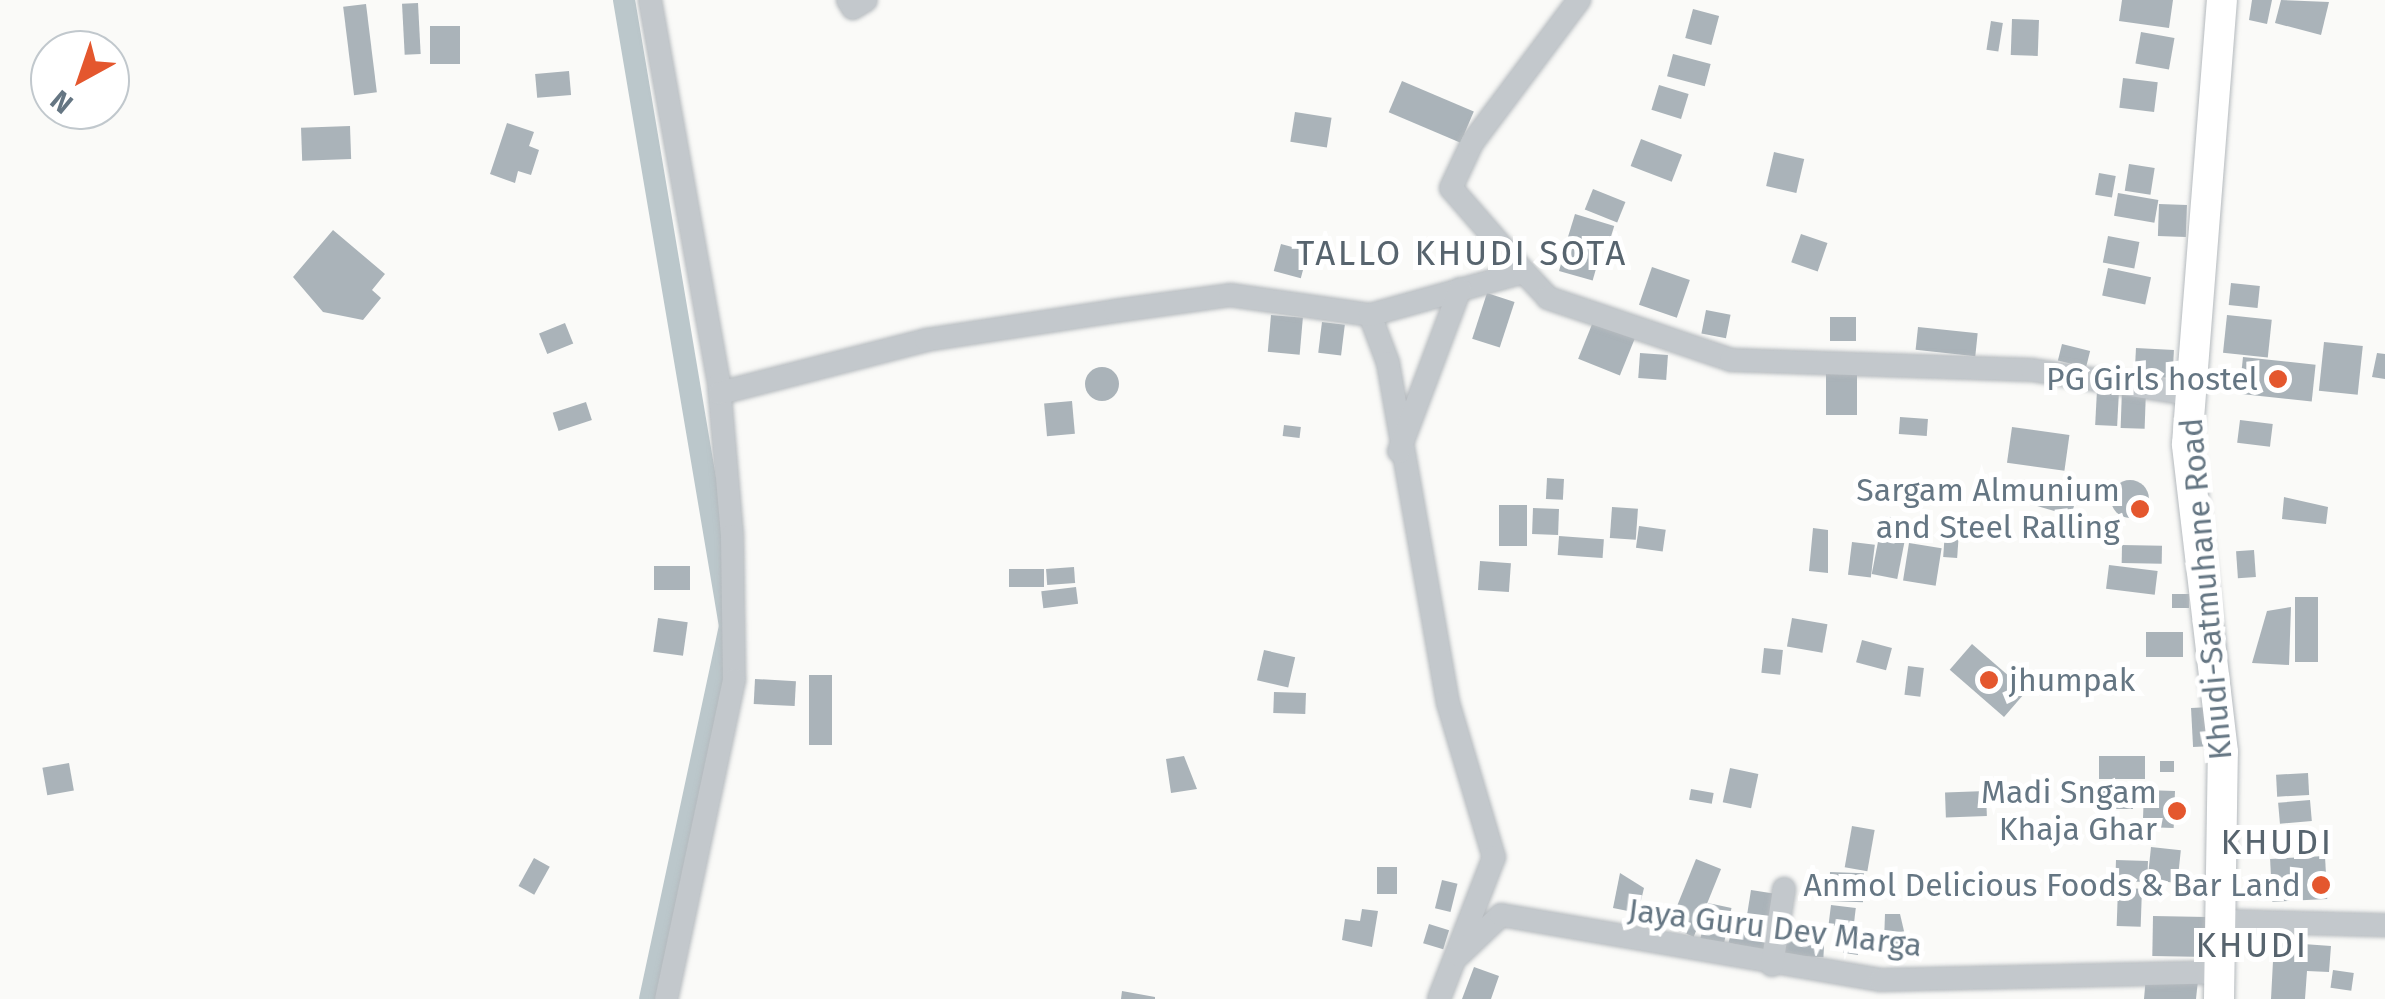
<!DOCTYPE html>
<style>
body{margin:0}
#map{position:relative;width:2385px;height:999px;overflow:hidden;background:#fafaf8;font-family:"Fira Sans",sans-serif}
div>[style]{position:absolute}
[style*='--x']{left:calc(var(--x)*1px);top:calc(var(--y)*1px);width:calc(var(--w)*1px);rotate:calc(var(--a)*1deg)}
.canal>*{height:22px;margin:-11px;padding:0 11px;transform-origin:11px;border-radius:11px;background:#bbc7cb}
.building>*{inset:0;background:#aab3b9;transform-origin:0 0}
.round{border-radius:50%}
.roads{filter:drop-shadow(0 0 2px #b5babe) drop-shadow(0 0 2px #b5babe)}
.minor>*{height:22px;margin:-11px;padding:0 11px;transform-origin:11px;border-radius:11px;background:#c3c8cc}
.major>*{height:30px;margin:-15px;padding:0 15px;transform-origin:15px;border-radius:15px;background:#fff}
.dots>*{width:28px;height:28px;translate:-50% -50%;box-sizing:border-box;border:5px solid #fff;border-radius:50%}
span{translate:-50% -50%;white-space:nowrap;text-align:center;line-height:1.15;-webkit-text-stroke:10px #fff;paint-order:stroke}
.poi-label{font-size:32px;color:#657683}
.right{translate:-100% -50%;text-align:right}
.left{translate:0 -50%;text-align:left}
.street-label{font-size:32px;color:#657683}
.neighbourhood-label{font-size:35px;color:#57646e;letter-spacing:2.5px}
.north{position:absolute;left:30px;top:30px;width:100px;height:100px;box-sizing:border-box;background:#fff;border:2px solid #c1c8cd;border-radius:50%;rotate:220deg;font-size:28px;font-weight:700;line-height:40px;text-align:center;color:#657683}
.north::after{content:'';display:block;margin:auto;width:35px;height:45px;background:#e4572e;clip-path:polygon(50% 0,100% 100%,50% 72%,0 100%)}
</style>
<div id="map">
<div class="canal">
<div style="--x:624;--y:0;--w:635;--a:80.39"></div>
<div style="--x:730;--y:626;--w:381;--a:102.1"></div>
</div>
<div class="building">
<div style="clip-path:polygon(2122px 0,2173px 0,2169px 28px,2119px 21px)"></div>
<div style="clip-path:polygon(2252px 0,2272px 0,2267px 24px,2249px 20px)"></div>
<div style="clip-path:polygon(2281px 0,2329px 2px,2321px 35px,2275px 23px)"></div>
<div style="left:418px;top:3px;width:51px;height:16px;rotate:87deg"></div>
<div style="left:366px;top:4px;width:89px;height:23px;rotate:83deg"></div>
<div style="left:1693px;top:9px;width:27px;height:30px;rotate:15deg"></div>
<div style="left:2012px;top:19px;width:27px;height:36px;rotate:2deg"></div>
<div style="left:1991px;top:21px;width:12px;height:29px;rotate:9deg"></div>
<div style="left:430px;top:26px;width:30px;height:38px"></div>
<div style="left:2141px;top:32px;width:34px;height:32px;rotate:10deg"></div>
<div style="left:1673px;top:54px;width:39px;height:23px;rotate:15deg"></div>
<div style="left:569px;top:71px;width:24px;height:34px;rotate:85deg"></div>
<div style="left:2123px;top:78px;width:35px;height:30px;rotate:7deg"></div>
<div style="left:1402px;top:81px;width:78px;height:34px;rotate:23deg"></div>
<div style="left:1659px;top:85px;width:31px;height:26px;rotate:17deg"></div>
<div style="left:1295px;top:112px;width:37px;height:30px;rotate:9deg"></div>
<div style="clip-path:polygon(507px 123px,534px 132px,529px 146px,539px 150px,531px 175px,518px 171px,515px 183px,490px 174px)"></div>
<div style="left:350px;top:126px;width:33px;height:49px;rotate:88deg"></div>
<div style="left:1641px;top:139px;width:44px;height:29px;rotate:21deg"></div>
<div style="left:1774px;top:152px;width:31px;height:35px;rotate:13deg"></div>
<div style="left:2129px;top:164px;width:26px;height:27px;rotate:9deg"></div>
<div style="left:2099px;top:173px;width:17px;height:22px;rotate:10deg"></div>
<div style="left:1593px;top:189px;width:35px;height:22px;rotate:22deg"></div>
<div style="left:2118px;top:193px;width:41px;height:23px;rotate:10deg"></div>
<div style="left:2159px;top:204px;width:28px;height:32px;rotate:2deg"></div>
<div style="left:1575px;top:214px;width:41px;height:24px;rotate:17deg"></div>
<div style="clip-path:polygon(333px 230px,385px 274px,372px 290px,381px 298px,363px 320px,323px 312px,293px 277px)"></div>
<div style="left:1801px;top:234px;width:28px;height:30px;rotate:19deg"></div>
<div style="left:2108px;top:236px;width:32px;height:27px;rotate:11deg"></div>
<div style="left:1567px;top:243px;width:35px;height:29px;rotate:16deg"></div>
<div style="left:1281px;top:244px;width:28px;height:28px;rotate:15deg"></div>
<div style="left:1652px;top:267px;width:40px;height:40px;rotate:19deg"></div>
<div style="left:2108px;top:268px;width:44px;height:28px;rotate:12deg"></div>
<div style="left:2231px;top:283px;width:29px;height:22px;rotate:6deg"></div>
<div style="left:1487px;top:293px;width:29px;height:48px;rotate:18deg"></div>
<div style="left:1706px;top:310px;width:25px;height:24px;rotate:11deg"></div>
<div style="left:1271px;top:315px;width:32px;height:37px;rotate:5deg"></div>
<div style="left:2227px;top:315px;width:45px;height:38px;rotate:6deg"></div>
<div style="left:1595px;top:317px;width:45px;height:45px;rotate:22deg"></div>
<div style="left:1830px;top:317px;width:26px;height:24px"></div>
<div style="left:1322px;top:322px;width:23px;height:31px;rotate:7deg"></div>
<div style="left:565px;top:323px;width:22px;height:28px;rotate:68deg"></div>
<div style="left:1918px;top:327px;width:60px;height:23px;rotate:6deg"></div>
<div style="left:2324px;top:342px;width:39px;height:49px;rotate:6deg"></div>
<div style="left:2062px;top:344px;width:29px;height:17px;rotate:14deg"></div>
<div style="left:2136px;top:348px;width:38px;height:28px;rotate:3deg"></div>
<div style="left:1640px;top:353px;width:28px;height:25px;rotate:4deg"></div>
<div style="clip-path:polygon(2377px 353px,2385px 354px,2385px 379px,2372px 377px)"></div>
<div style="left:2243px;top:357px;width:73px;height:37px;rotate:6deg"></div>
<div class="round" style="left:1085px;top:367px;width:34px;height:34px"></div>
<div style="left:1826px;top:369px;width:31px;height:46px"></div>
<div style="left:2122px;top:389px;width:24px;height:39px;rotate:2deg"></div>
<div style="left:2097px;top:390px;width:22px;height:35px;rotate:3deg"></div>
<div style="left:1072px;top:401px;width:33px;height:28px;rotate:85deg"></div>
<div style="left:586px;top:402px;width:19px;height:35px;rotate:72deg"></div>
<div style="left:1900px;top:417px;width:28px;height:17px;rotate:4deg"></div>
<div style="left:2240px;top:420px;width:33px;height:23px;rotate:7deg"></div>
<div style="left:1284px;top:425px;width:17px;height:11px;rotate:7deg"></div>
<div style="left:2012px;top:427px;width:58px;height:36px;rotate:8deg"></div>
<div style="left:1547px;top:478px;width:17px;height:21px;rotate:3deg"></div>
<div style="left:2037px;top:479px;width:43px;height:26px;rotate:16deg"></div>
<div class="round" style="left:2111px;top:480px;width:38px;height:38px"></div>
<div style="clip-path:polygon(2284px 497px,2328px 507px,2326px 524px,2282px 519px)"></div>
<div style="left:1527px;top:505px;width:41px;height:28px;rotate:90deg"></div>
<div style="left:1612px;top:507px;width:26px;height:31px;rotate:4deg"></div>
<div style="left:1533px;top:508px;width:26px;height:26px;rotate:2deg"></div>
<div style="left:1883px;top:516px;width:26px;height:59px;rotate:11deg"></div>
<div style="left:1639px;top:526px;width:27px;height:22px;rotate:8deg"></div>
<div style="clip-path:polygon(1813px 528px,1828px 530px,1828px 573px,1809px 571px)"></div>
<div style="left:1945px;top:531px;width:14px;height:26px;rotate:4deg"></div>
<div style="left:1559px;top:536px;width:45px;height:19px;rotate:4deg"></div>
<div style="left:1852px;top:542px;width:23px;height:33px;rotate:7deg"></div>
<div style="left:1909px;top:543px;width:33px;height:38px;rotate:9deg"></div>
<div style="left:2122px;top:545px;width:40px;height:18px;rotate:1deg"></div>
<div style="left:2254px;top:550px;width:27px;height:18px;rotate:86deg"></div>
<div style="left:1480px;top:561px;width:31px;height:29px;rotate:4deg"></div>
<div style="left:2109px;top:565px;width:49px;height:24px;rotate:7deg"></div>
<div style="left:690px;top:566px;width:24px;height:36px;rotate:90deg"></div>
<div style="left:1074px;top:567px;width:16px;height:28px;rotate:86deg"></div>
<div style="left:1009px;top:569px;width:35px;height:18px"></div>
<div style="left:1076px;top:587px;width:17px;height:35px;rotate:83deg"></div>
<div style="left:2172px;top:594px;width:17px;height:14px"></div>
<div style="left:2295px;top:597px;width:23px;height:65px"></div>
<div style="clip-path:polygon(2291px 607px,2289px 665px,2252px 663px,2267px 611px)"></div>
<div style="left:658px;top:618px;width:30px;height:34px;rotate:8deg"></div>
<div style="left:1792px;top:618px;width:36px;height:29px;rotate:10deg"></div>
<div style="left:2146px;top:632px;width:37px;height:25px"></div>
<div style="left:1862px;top:640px;width:31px;height:23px;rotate:15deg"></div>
<div style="left:1972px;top:644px;width:72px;height:34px;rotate:41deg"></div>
<div style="left:1764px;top:648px;width:19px;height:25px;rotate:6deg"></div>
<div style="left:1264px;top:650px;width:32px;height:31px;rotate:13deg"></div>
<div style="left:1908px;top:666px;width:16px;height:29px;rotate:7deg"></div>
<div style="left:809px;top:675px;width:23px;height:70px"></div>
<div style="left:755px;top:679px;width:41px;height:25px;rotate:3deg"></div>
<div style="left:1274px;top:692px;width:32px;height:21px;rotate:2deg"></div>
<div style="left:2211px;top:707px;width:39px;height:20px;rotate:87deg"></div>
<div style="clip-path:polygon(1184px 756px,1197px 789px,1171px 793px,1166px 759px)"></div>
<div style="left:2099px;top:756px;width:46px;height:23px"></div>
<div style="left:2174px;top:761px;width:11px;height:14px;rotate:90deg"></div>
<div style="left:69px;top:763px;width:28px;height:27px;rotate:80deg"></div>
<div style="left:1730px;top:768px;width:29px;height:35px;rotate:12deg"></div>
<div style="left:2308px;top:773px;width:22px;height:32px;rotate:87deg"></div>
<div style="left:1691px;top:789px;width:23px;height:11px;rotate:10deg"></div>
<div style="left:2093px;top:789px;width:40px;height:20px"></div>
<div style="left:2144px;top:790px;width:31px;height:37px;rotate:2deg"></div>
<div style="left:1986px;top:791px;width:25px;height:41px;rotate:88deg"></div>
<div style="left:2310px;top:800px;width:21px;height:32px;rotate:85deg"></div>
<div style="left:1852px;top:826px;width:23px;height:42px;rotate:10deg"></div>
<div style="left:2151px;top:847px;width:30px;height:33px;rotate:6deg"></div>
<div style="left:2325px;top:856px;width:43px;height:55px;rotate:87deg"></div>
<div style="left:534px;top:858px;width:18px;height:32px;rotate:29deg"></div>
<div style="left:1696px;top:859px;width:27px;height:73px;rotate:22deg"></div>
<div style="left:2116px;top:860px;width:32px;height:21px;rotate:2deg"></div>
<div style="left:1377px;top:867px;width:20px;height:27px"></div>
<div style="left:1830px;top:872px;width:34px;height:29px;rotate:2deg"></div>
<div style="clip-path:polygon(1620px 873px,1644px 888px,1638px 913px,1613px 908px)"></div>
<div style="left:1442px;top:880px;width:16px;height:29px;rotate:14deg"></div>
<div style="left:2118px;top:888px;width:24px;height:38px;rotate:2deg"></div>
<div style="left:1751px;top:890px;width:26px;height:33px;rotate:9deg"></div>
<div style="left:1708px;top:903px;width:24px;height:38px;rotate:12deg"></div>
<div style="left:1831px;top:905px;width:25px;height:20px;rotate:7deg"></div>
<div style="clip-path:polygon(1362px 909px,1378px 911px,1372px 947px,1342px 940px,1345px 919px,1360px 921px)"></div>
<div style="clip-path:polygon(1885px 914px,1900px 914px,1908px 948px,1884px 942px)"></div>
<div style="left:2153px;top:916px;width:54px;height:40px;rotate:1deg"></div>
<div style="left:1429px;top:924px;width:21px;height:20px;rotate:17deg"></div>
<div style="left:1783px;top:926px;width:42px;height:29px;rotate:3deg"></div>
<div style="left:1732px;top:929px;width:37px;height:14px;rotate:14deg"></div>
<div style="left:1846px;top:932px;width:15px;height:21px;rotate:8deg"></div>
<div style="clip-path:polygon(2274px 942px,2331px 946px,2329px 972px,2307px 971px,2305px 999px,2271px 999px)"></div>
<div style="clip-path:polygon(1474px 967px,1499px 976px,1491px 999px,1462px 999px)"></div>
<div style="left:2333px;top:970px;width:21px;height:18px;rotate:8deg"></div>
<div style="clip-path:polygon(2146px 976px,2198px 980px,2196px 999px,2144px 999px)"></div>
<div style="clip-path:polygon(1122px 991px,1155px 997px,1155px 999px,1121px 999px)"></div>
</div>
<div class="roads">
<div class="minor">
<div style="--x:650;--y:0;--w:390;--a:79.8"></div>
<div style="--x:719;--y:384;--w:153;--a:85.1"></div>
<div style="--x:732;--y:536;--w:144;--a:89.2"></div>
<div style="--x:734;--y:680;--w:326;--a:102"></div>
<div style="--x:848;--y:0;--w:9;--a:58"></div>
<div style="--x:853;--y:8;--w:15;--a:-32"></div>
<div style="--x:1524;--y:272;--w:111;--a:-131"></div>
<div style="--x:1451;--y:188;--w:50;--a:-65"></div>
<div style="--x:1472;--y:143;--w:179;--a:-53.2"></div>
<div style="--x:1370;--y:315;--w:51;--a:69.4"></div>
<div style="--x:1388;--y:363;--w:345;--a:80"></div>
<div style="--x:1448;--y:703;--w:161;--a:73.4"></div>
<div style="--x:1494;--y:857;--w:152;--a:111.2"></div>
<div style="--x:720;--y:393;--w:213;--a:-14.4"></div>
<div style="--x:926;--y:340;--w:191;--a:-8.7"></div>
<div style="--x:1115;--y:311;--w:116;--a:-7.9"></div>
<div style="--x:1230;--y:295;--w:141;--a:8.1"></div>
<div style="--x:1370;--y:315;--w:160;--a:-15.6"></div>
<div style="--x:1524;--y:272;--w:35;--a:47"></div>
<div style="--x:1548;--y:298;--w:193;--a:18.7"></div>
<div style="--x:1731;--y:360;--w:301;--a:1.9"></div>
<div style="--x:2032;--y:370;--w:158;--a:8.7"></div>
<div style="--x:1399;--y:451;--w:173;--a:-69.4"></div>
<div style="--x:2227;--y:921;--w:158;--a:1.5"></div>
<div style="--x:1459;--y:955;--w:58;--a:-43.6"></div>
<div style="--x:1501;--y:915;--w:386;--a:9.7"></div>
<div style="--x:1881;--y:980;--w:340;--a:-1.3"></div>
<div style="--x:1772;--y:965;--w:77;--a:-81"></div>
</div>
<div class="major">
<div style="--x:2219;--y:999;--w:247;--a:-89.1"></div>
<div style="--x:2223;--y:752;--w:310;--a:-96.7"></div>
<div style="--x:2187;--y:444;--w:445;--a:-85.5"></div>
</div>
</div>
<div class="dots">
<div style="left:2278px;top:379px;background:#e4572e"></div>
<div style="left:2140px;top:509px;background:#e4572e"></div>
<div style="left:1989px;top:680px;background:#e4572e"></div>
<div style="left:2177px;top:811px;background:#e4572e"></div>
<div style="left:2321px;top:885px;background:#e4572e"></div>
</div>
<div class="poi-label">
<span class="right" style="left:2258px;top:379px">PG Girls hostel</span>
<span class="right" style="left:2120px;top:509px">Sargam Almunium<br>and Steel Ralling</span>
<span class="left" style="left:2009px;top:680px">jhumpak</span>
<span class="right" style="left:2157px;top:811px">Madi Sngam<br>Khaja Ghar</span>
<span class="right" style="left:2301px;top:885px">Anmol Delicious Foods &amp; Bar Land</span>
</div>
<div class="street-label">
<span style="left:2206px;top:589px;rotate:-95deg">Khudi-Satmuhane Road</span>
<span style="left:1775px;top:928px;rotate:7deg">Jaya Guru Dev Marga</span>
</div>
<div class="neighbourhood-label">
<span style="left:1462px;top:253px">TALLO KHUDI SOTA</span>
<span style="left:2277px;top:842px">KHUDI</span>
<span style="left:2252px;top:945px">KHUDI</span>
</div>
<div class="north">N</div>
</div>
